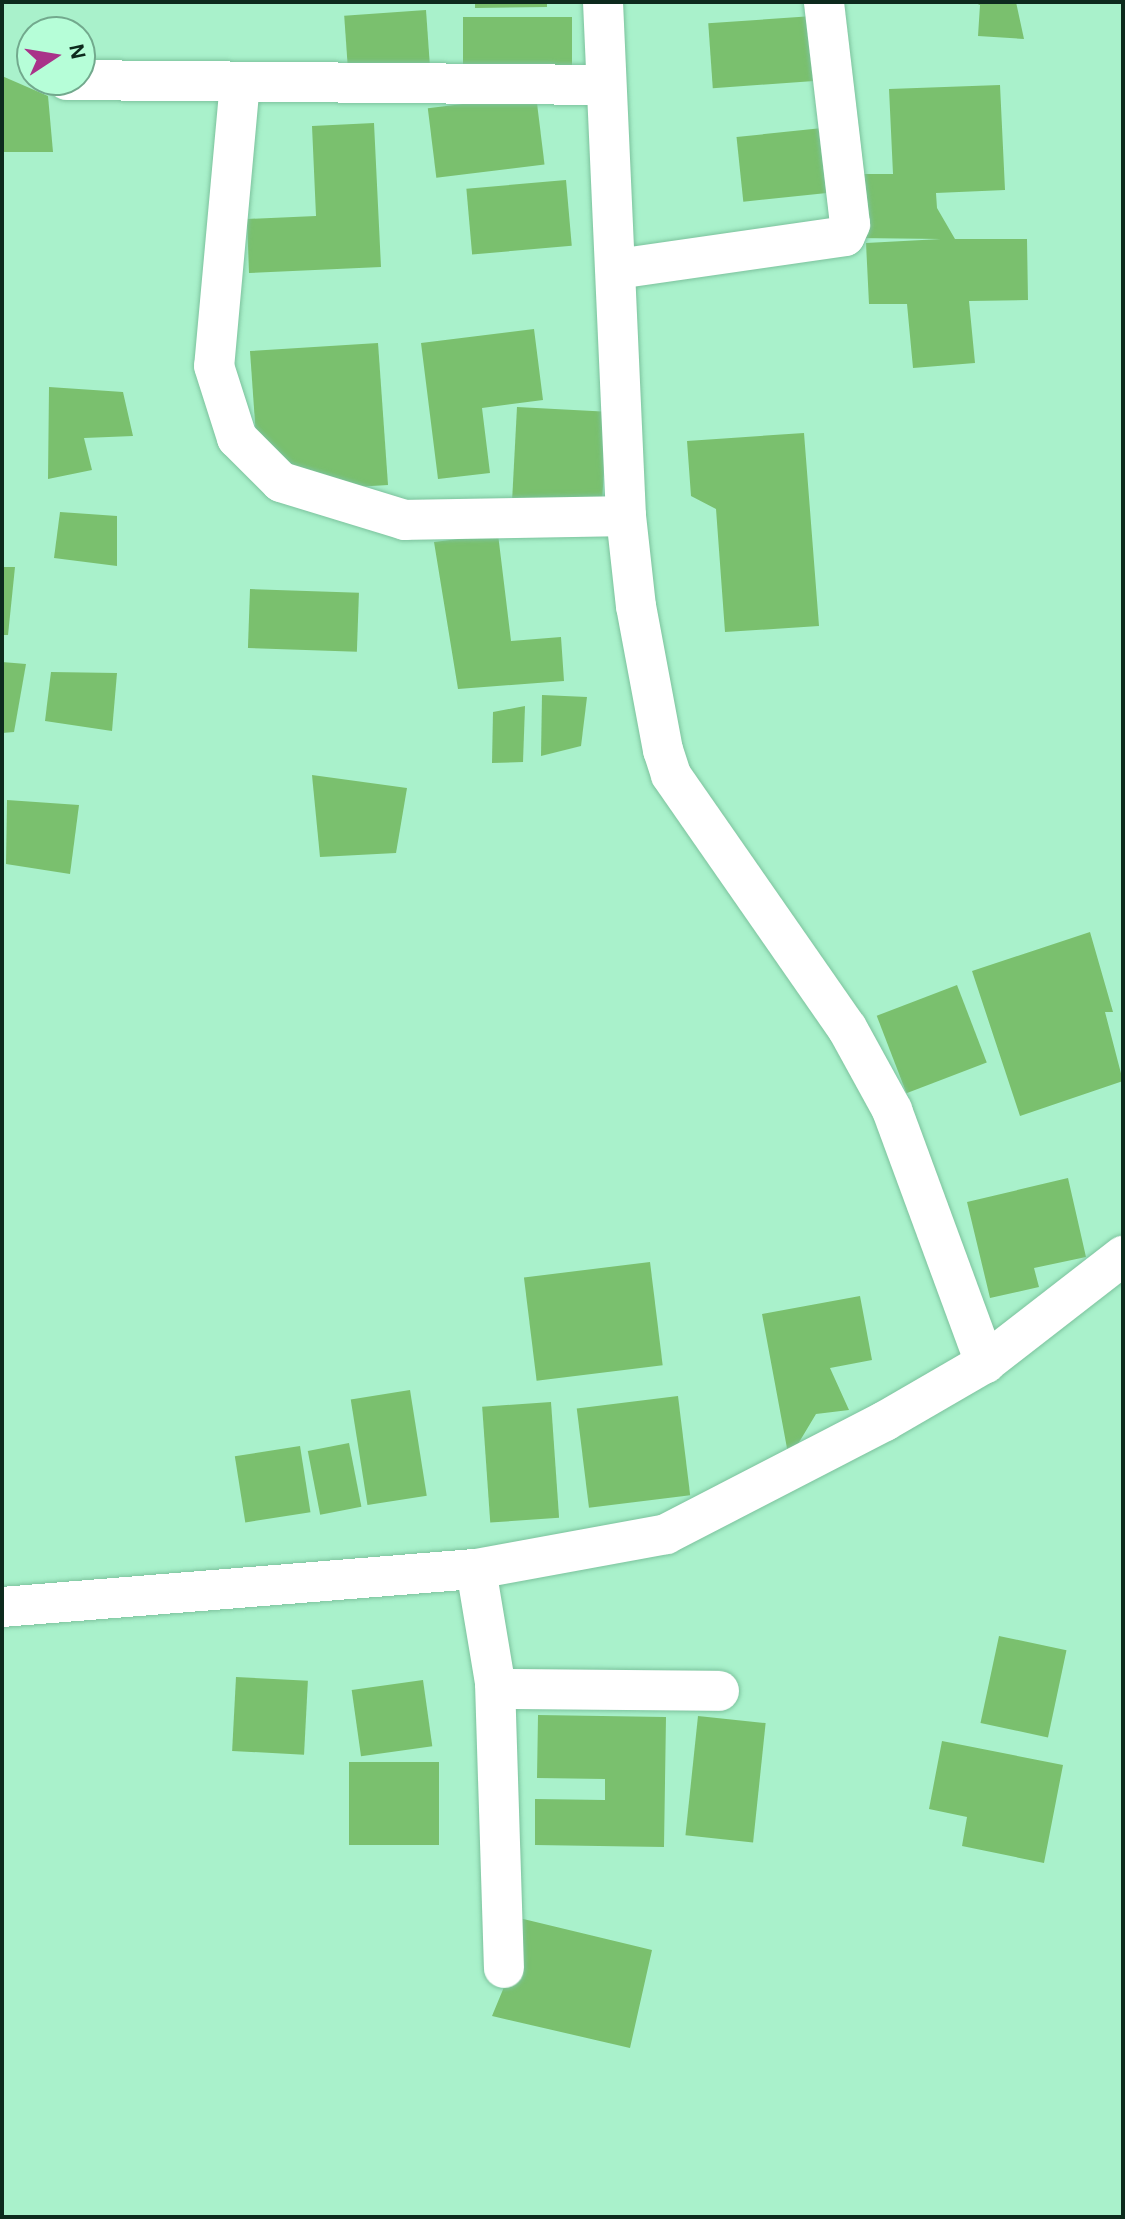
<!DOCTYPE html>
<style>
body{margin:0}
#map{position:relative;width:1125px;height:2219px;overflow:hidden;background:#a9f1cb;font-family:"Alegreya Sans",sans-serif}
div>[style]{position:absolute}
[style*='--x']{left:calc(var(--x)*1px);top:calc(var(--y)*1px);width:calc(var(--w)*1px);rotate:calc(var(--a)*1deg)}
.building>*{inset:0;background:#7ac06e;transform-origin:0 0}
.roads{filter:drop-shadow(0 0 2px #7cc29d) drop-shadow(0 0 2px #7cc29d)}
.minor>*{height:40px;margin:-20px;padding:0 20px;transform-origin:20px;border-radius:20px;background:#fff}
span{translate:-50% -50%;white-space:nowrap;text-align:center;line-height:1.15;-webkit-text-stroke:7px #b6fed8;paint-order:stroke}
.frame{position:absolute;inset:0;border:4px solid #0d2a1d;pointer-events:none}
.north{position:absolute;left:16px;top:16px;width:80px;height:80px;box-sizing:border-box;background:#b6fed8;border:2px solid #72a98d;border-radius:50%;rotate:78deg;font-size:22px;font-weight:700;line-height:32px;text-align:center;color:#0d2a1d}
.north::after{content:'';display:block;margin:auto;width:28px;height:36px;background:#a93289;clip-path:polygon(50% 0,100% 100%,50% 72%,0 100%)}
</style>
<div id="map">
<div class="building">
<div style="clip-path:polygon(475px 2px,547px 2px,547px 7px,475px 8px)"></div>
<div style="clip-path:polygon(973px 2px,1016px 2px,1024px 39px,978px 36px,980px 5px)"></div>
<div style="left:426px;top:10px;width:62px;height:82px;rotate:86deg"></div>
<div style="left:813px;top:16px;width:65px;height:105px;rotate:86deg"></div>
<div style="left:463px;top:17px;width:109px;height:48px"></div>
<div style="clip-path:polygon(2px 76px,48px 96px,53px 152px,2px 152px)"></div>
<div style="clip-path:polygon(1000px 85px,1005px 190px,936px 193px,937px 208px,955px 239px,1027px 239px,1028px 300px,969px 301px,975px 363px,913px 368px,907px 304px,869px 304px,866px 243px,941px 239px,857px 238px,856px 174px,893px 174px,889px 89px)"></div>
<div style="left:536px;top:95px;width:70px;height:109px;rotate:83deg"></div>
<div style="clip-path:polygon(374px 123px,381px 267px,249px 273px,247px 219px,316px 216px,312px 126px)"></div>
<div style="left:832px;top:127px;width:65px;height:96px;rotate:84deg"></div>
<div style="left:566px;top:180px;width:66px;height:100px;rotate:85deg"></div>
<div style="clip-path:polygon(534px 329px,543px 400px,482px 408px,490px 473px,438px 479px,421px 343px)"></div>
<div style="clip-path:polygon(378px 343px,388px 485px,308px 490px,257px 451px,250px 351px)"></div>
<div style="clip-path:polygon(49px 387px,123px 392px,133px 436px,84px 438px,92px 470px,48px 479px)"></div>
<div style="left:517px;top:407px;width:90px;height:98px;rotate:3deg"></div>
<div style="clip-path:polygon(804px 433px,819px 626px,725px 632px,716px 509px,691px 496px,687px 441px)"></div>
<div style="clip-path:polygon(60px 512px,117px 516px,117px 566px,54px 558px)"></div>
<div style="clip-path:polygon(498px 534px,511px 641px,561px 637px,564px 681px,458px 689px,434px 542px)"></div>
<div style="clip-path:polygon(2px 567px,15px 567px,8px 635px,2px 635px)"></div>
<div style="left:250px;top:589px;width:109px;height:59px;rotate:2deg"></div>
<div style="clip-path:polygon(2px 662px,26px 664px,14px 732px,2px 733px)"></div>
<div style="clip-path:polygon(51px 672px,117px 673px,112px 731px,45px 721px)"></div>
<div style="clip-path:polygon(542px 695px,587px 697px,581px 746px,541px 756px)"></div>
<div style="clip-path:polygon(525px 706px,523px 762px,492px 763px,493px 712px)"></div>
<div style="clip-path:polygon(312px 775px,407px 788px,396px 853px,320px 857px)"></div>
<div style="clip-path:polygon(7px 800px,79px 805px,70px 874px,6px 864px)"></div>
<div style="clip-path:polygon(1090px 932px,1113px 1012px,1105px 1012px,1123px 1081px,1020px 1116px,972px 971px)"></div>
<div style="left:957px;top:985px;width:83px;height:86px;rotate:69deg"></div>
<div style="clip-path:polygon(1068px 1178px,1086px 1257px,1034px 1268px,1039px 1287px,990px 1298px,967px 1202px)"></div>
<div style="left:650px;top:1262px;width:104px;height:127px;rotate:83deg"></div>
<div style="clip-path:polygon(860px 1296px,872px 1360px,830px 1368px,849px 1410px,816px 1414px,789px 1459px,762px 1314px)"></div>
<div style="left:410px;top:1390px;width:107px;height:60px;rotate:81deg"></div>
<div style="left:678px;top:1396px;width:100px;height:102px;rotate:83deg"></div>
<div style="left:551px;top:1402px;width:116px;height:69px;rotate:86deg"></div>
<div style="left:349px;top:1443px;width:65px;height:42px;rotate:79deg"></div>
<div style="left:300px;top:1446px;width:67px;height:66px;rotate:81deg"></div>
<div style="left:999px;top:1636px;width:69px;height:89px;rotate:12deg"></div>
<div style="left:236px;top:1677px;width:72px;height:74px;rotate:3deg"></div>
<div style="left:423px;top:1680px;width:67px;height:72px;rotate:82deg"></div>
<div style="clip-path:polygon(538px 1715px,666px 1717px,664px 1847px,535px 1845px,535px 1799px,605px 1800px,605px 1779px,537px 1778px)"></div>
<div style="left:698px;top:1716px;width:68px;height:120px;rotate:6deg"></div>
<div style="clip-path:polygon(942px 1741px,1063px 1765px,1044px 1863px,962px 1846px,967px 1817px,929px 1809px)"></div>
<div style="left:349px;top:1762px;width:90px;height:83px"></div>
<div style="clip-path:polygon(515px 1917px,652px 1950px,630px 2048px,492px 2016px,511px 1970px)"></div>
</div>
<div class="roads">
<div class="minor">
<div style="--x:603;--y:2;--w:515;--a:87.44"></div>
<div style="--x:626;--y:516;--w:91;--a:83.7"></div>
<div style="--x:636;--y:606;--w:147;--a:79.4"></div>
<div style="--x:663;--y:750;--w:26;--a:72"></div>
<div style="--x:671;--y:775;--w:308;--a:55.2"></div>
<div style="--x:847;--y:1028;--w:94;--a:61.2"></div>
<div style="--x:892;--y:1110;--w:270;--a:69.8"></div>
<div style="--x:67;--y:80;--w:538;--a:0.53"></div>
<div style="--x:240;--y:82;--w:285;--a:95.2"></div>
<div style="--x:214;--y:366;--w:76;--a:72.3"></div>
<div style="--x:237;--y:438;--w:62;--a:45"></div>
<div style="--x:281;--y:482;--w:130;--a:17"></div>
<div style="--x:405;--y:520;--w:221;--a:-1"></div>
<div style="--x:617;--y:269;--w:230;--a:-8.2"></div>
<div style="--x:845;--y:236;--w:13;--a:-67"></div>
<div style="--x:850;--y:224;--w:224;--a:-96.7"></div>
<div style="--x:476;--y:1569;--w:116;--a:80.5"></div>
<div style="--x:495;--y:1683;--w:12;--a:31"></div>
<div style="--x:505;--y:1689;--w:214;--a:0.5"></div>
<div style="--x:2;--y:1607;--w:476;--a:-4.6"></div>
<div style="--x:476;--y:1569;--w:193;--a:-10.4"></div>
<div style="--x:666;--y:1534;--w:246;--a:-27.3"></div>
<div style="--x:885;--y:1421;--w:116;--a:-30.1"></div>
<div style="--x:985;--y:1363;--w:175;--a:-37.8"></div>
<div style="--x:495;--y:1683;--w:285;--a:88.2"></div>
</div>
</div>
<div class="frame"></div>
<div class="north">N</div>
</div>
